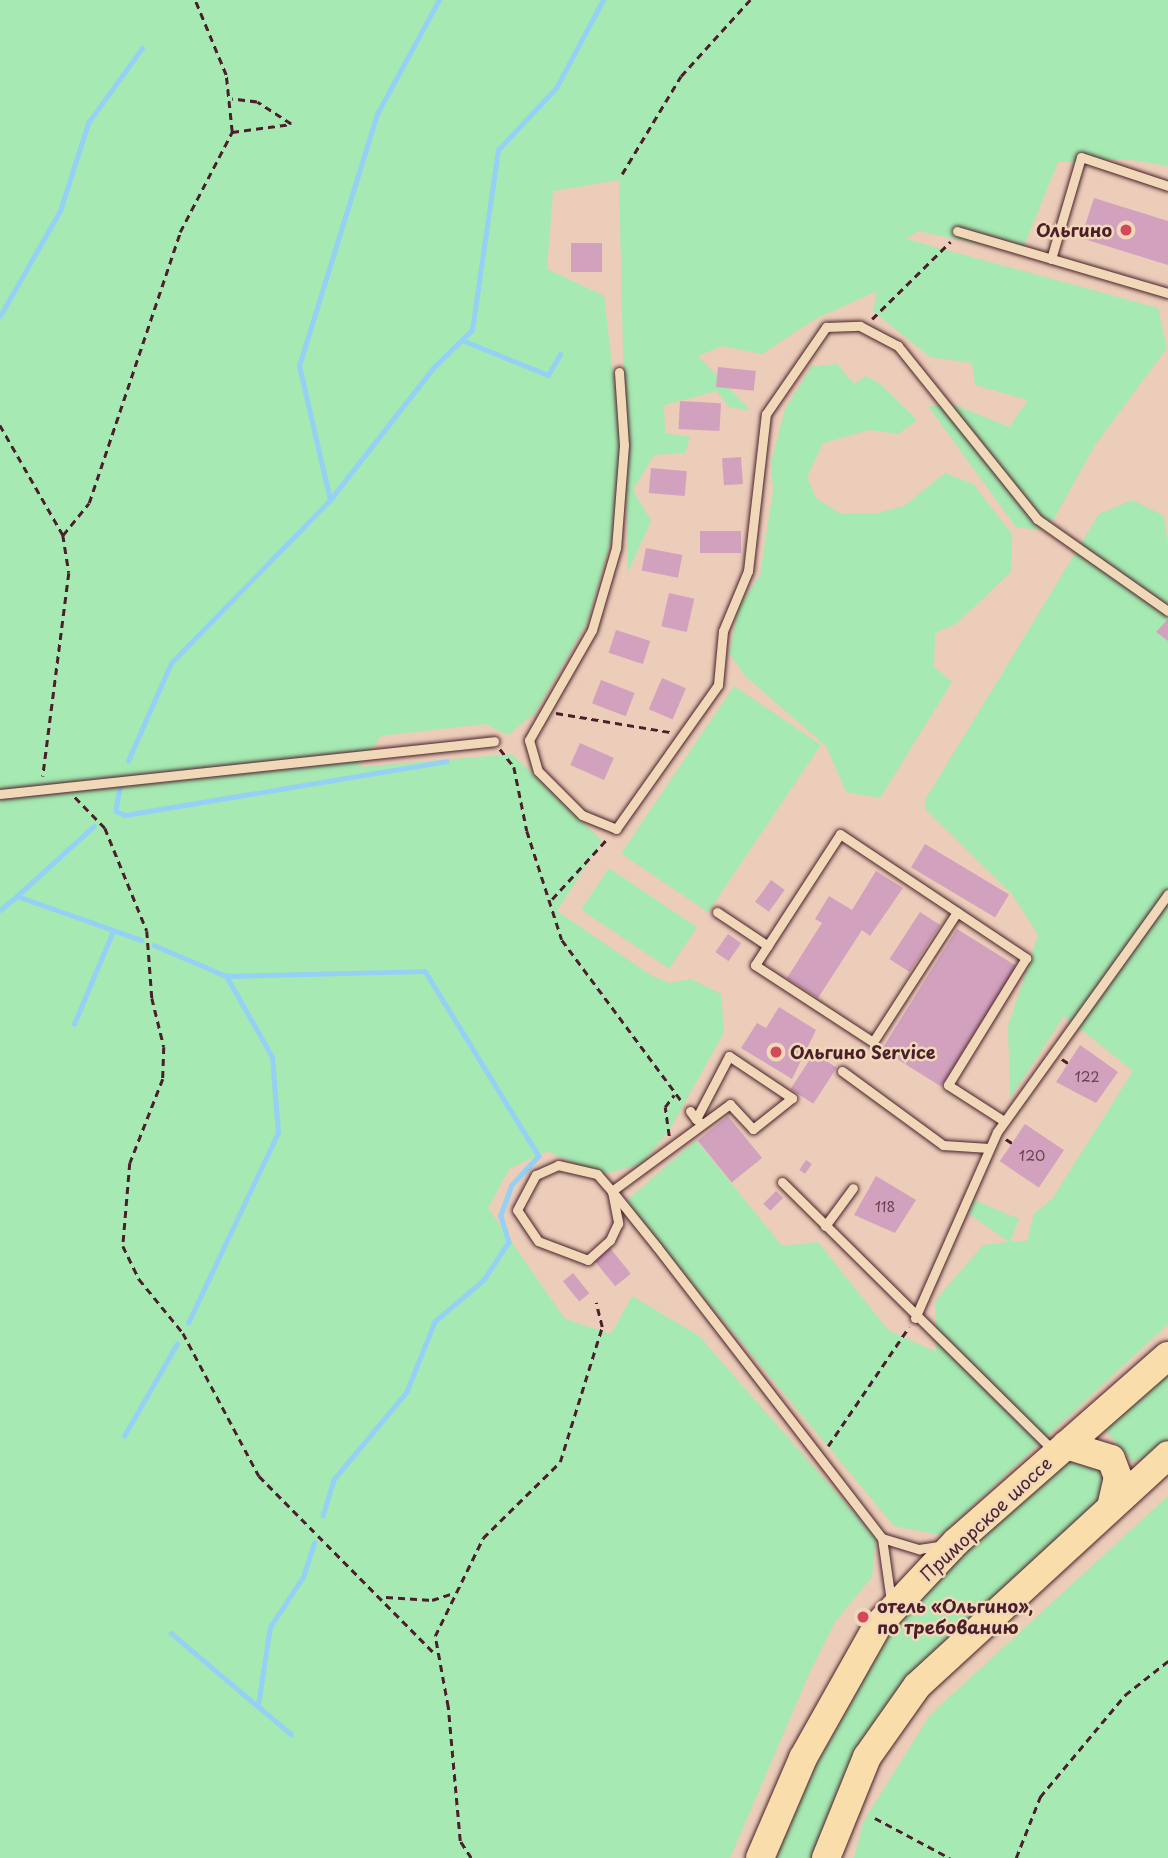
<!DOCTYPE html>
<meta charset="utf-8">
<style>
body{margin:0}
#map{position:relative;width:1168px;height:1858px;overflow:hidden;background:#ebcdb9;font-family:"Playpen Sans",sans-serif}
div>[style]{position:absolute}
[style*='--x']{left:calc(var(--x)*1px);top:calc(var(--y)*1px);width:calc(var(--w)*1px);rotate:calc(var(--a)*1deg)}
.green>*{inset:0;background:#a6e9b2;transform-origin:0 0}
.stream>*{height:4.5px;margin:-2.25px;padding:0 2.25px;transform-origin:2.25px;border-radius:2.25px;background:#94d1f5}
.building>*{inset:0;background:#d2a1be;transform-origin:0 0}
.path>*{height:2.5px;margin-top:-1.25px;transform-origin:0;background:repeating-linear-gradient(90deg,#4a1f2b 0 7px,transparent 0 12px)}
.roads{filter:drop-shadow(0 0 2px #4a1f2b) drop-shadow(0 0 2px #4a1f2b)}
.lane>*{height:9px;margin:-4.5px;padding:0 4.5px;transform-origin:4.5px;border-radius:4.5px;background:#f1d8b8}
.primary>*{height:28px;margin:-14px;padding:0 14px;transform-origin:14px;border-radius:14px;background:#f9ddab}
.dots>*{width:19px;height:19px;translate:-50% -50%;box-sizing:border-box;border:4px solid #f1d8b8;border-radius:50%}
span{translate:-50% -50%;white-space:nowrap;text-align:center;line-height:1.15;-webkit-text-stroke:5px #f1d8b8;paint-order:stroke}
.number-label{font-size:14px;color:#6c4050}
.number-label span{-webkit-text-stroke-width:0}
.poi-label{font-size:18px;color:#4a1f2b;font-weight:700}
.right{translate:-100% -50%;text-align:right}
.left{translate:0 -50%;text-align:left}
.street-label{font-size:18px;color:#4a1f2b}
</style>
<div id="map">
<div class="green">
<div style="clip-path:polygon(0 0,1168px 0,1168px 166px,1125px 159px,1058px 162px,1021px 253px,918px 231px,906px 239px,1158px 308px,1167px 348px,1095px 445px,1047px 531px,1016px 527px,928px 406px,955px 405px,1009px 427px,1028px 400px,975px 385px,972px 363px,930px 357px,873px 311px,877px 291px,815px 319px,762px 354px,722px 346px,698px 356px,750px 410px,729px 407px,717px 391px,664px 405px,665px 433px,690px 437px,685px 453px,654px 455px,633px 490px,651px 521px,628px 572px,619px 180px,553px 191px,547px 269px,604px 296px,621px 442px,613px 534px,587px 623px,535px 713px,508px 735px,485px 724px,381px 736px,359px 767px,512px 754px,602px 841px,557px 911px,652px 976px,670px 983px,691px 979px,721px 994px,724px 1032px,669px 1131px,641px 1164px,601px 1175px,547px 1151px,509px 1169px,488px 1208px,565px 1319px,611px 1334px,632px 1296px,699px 1336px,876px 1538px,872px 1577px,835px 1622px,810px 1672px,730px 1858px,0 1858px)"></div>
<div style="clip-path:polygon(837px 364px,854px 384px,866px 376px,880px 384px,917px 420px,898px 434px,869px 430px,823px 443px,807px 477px,816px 498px,841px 514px,878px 513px,904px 506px,945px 473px,973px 484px,1012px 534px,1011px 572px,956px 624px,935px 633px,934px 667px,952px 682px,880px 798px,846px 792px,826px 746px,745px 676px,729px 653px,739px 606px,760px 575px,773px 491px,771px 462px,785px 409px,812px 366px)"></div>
<div style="clip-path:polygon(1132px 500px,1164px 516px,1168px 546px,1168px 1324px,941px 1535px,894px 1526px,625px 1202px,696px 1140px,782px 1246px,818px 1242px,888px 1330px,936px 1352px,935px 1301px,983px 1245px,1009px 1242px,969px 1214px,974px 1200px,1019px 1219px,1010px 1242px,1027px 1241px,1034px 1214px,1052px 1199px,1133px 1071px,1064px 1016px,1010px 1098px,1008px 1026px,1038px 935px,1012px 894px,925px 809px,925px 800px,1099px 514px)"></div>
<div style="left:734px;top:686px;width:105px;height:202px;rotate:34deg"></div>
<div style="left:609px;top:868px;width:106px;height:50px;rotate:34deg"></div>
<div style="clip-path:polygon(1168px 1366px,1168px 1441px,1150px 1457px,1132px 1461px,1101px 1425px)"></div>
<div style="clip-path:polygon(1073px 1456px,1107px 1472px,1103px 1498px,908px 1680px,836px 1793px,816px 1858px,771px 1858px,797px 1797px,887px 1637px,964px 1553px)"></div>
<div style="clip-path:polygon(1168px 1496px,1168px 1858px,854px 1858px,863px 1822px,930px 1715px)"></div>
</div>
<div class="stream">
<div style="--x:0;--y:316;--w:121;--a:-60.3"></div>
<div style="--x:60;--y:211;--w:92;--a:-72.3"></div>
<div style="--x:88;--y:123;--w:92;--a:-54.2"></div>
<div style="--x:462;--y:340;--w:93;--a:22.1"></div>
<div style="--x:548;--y:375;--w:24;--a:-60"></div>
<div style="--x:330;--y:500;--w:138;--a:-103"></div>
<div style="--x:299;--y:366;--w:264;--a:-72.8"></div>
<div style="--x:377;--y:114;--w:130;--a:-61.5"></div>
<div style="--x:128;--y:761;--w:107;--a:-66.3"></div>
<div style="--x:171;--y:663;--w:228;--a:-45.7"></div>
<div style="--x:330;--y:500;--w:167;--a:-52"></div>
<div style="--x:433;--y:368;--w:54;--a:-44.3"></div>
<div style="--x:472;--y:330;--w:182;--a:-81.8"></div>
<div style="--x:498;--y:150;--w:85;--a:-46.9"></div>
<div style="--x:556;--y:88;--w:100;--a:-61.9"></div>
<div style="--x:121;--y:782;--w:29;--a:100"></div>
<div style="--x:116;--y:811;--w:10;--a:24"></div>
<div style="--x:125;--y:815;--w:326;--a:-9.5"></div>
<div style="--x:17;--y:896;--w:104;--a:-42.3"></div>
<div style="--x:0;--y:910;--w:22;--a:-39"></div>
<div style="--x:17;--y:896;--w:132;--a:19.5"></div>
<div style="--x:154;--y:945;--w:78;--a:23.3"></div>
<div style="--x:226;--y:976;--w:199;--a:-1.4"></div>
<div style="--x:425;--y:971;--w:217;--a:58.4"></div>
<div style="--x:539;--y:1156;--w:40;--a:133"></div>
<div style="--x:512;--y:1185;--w:33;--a:110"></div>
<div style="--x:501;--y:1216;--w:27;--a:73"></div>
<div style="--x:509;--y:1242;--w:45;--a:123.3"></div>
<div style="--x:484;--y:1280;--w:65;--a:139.4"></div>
<div style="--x:435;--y:1322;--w:75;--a:111.8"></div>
<div style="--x:407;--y:1392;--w:114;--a:129.7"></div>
<div style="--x:334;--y:1480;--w:37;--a:107"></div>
<div style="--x:74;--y:1024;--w:101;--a:-67.2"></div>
<div style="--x:188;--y:1323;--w:210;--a:-64.7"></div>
<div style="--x:278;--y:1133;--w:76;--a:-94.5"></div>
<div style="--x:272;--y:1057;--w:93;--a:-119.6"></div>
<div style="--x:124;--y:1436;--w:106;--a:-60.1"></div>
<div style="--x:171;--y:1633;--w:157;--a:40.1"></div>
<div style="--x:258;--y:1705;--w:79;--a:-81.3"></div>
<div style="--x:270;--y:1627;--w:60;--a:-56.6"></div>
<div style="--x:303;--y:1577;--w:36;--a:-72"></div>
</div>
<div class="building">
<div style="clip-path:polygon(1094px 198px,1168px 221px,1168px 265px,1081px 238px)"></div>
<div style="left:571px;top:243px;width:31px;height:29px"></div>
<div style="left:718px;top:367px;width:38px;height:20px;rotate:6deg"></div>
<div style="left:680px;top:401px;width:41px;height:28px;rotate:3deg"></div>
<div style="left:741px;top:457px;width:27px;height:19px;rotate:86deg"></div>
<div style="left:651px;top:468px;width:36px;height:25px;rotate:5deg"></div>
<div style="left:741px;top:531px;width:22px;height:41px;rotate:90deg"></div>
<div style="left:646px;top:548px;width:37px;height:23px;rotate:11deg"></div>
<div style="left:669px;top:593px;width:26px;height:34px;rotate:13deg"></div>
<div style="clip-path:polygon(1168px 619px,1168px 641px,1156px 632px)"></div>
<div style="left:616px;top:630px;width:36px;height:24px;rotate:18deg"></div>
<div style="left:662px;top:678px;width:26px;height:34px;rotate:23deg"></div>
<div style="left:601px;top:680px;width:36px;height:25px;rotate:21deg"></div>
<div style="left:580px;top:743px;width:37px;height:24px;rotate:24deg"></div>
<div style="left:925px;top:844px;width:98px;height:27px;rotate:31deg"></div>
<div style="clip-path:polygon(876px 871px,903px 888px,870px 936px,862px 930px,818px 998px,787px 978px,822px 923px,815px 919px,829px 896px,852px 910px)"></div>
<div style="left:771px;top:880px;width:17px;height:27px;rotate:36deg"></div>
<div style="left:920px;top:912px;width:24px;height:56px;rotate:33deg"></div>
<div style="left:957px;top:929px;width:70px;height:142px;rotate:32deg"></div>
<div style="left:728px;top:934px;width:16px;height:22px;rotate:35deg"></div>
<div style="clip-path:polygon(779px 1007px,816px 1030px,792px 1079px,741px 1048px,757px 1023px,766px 1028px)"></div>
<div style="clip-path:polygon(1080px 1045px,1118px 1072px,1096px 1103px,1056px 1082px)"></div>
<div style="left:814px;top:1053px;width:27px;height:43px;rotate:33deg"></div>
<div style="left:728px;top:1116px;width:54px;height:39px;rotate:51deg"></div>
<div style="left:1025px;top:1124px;width:47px;height:45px;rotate:34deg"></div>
<div style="left:806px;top:1160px;width:7px;height:12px;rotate:34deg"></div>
<div style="clip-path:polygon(876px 1176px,916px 1200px,895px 1233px,854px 1215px)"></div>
<div style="left:776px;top:1191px;width:10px;height:18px;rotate:45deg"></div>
<div style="left:610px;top:1248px;width:33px;height:20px;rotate:51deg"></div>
<div style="left:573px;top:1273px;width:26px;height:13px;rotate:51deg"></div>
</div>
<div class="path">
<div style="--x:232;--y:132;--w:60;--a:-7.7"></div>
<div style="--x:291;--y:124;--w:40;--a:-147.1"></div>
<div style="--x:257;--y:102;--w:25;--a:-173"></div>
<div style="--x:622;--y:174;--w:114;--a:-59"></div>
<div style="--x:681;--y:76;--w:103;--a:-47.8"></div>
<div style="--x:872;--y:319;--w:110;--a:-44.6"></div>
<div style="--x:0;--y:425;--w:127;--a:60.2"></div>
<div style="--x:63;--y:535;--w:38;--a:81"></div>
<div style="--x:69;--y:573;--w:205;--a:97.3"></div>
<div style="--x:63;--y:535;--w:41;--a:-50.9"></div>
<div style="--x:89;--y:503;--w:286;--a:-71.4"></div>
<div style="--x:180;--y:232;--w:113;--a:-62.5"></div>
<div style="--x:232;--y:132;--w:57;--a:-96"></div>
<div style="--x:226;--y:75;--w:81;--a:-112.5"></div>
<div style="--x:556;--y:713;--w:116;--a:9.5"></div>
<div style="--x:500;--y:749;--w:23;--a:52"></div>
<div style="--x:514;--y:767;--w:65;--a:78.5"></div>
<div style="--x:527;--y:831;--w:114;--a:72.2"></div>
<div style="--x:562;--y:940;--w:203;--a:53.4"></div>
<div style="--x:75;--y:797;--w:43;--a:45.9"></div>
<div style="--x:105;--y:828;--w:111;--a:67.8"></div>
<div style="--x:147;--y:931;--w:67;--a:85.7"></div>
<div style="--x:152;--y:998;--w:50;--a:76.2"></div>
<div style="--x:164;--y:1047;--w:32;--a:92"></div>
<div style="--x:163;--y:1079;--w:90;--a:111.4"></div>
<div style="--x:130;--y:1163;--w:83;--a:94.8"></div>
<div style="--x:123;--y:1246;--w:37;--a:64"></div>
<div style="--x:139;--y:1279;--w:70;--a:50.8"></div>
<div style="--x:183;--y:1333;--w:162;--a:62"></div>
<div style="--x:259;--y:1476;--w:249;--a:45.3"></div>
<div style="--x:552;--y:899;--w:81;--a:-47.5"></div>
<div style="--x:1062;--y:1059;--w:11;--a:34"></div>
<div style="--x:669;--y:1136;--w:29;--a:-98"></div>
<div style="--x:665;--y:1107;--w:15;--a:-53"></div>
<div style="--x:1006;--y:1139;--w:11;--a:34"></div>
<div style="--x:828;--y:1446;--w:144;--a:-55.8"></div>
<div style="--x:386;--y:1597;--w:46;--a:3.7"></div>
<div style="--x:432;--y:1600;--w:20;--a:-18"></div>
<div style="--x:875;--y:1818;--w:85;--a:28.1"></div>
<div style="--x:471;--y:1858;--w:20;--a:-123"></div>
<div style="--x:460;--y:1841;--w:135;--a:-95.1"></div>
<div style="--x:448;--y:1707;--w:72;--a:-100.4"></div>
<div style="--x:435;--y:1636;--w:109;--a:-63.9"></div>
<div style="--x:483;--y:1538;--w:108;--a:-44.6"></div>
<div style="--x:560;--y:1462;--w:141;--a:-72.7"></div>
<div style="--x:602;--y:1327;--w:25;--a:-104"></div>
<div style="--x:1016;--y:1858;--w:66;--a:-68.5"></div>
<div style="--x:1040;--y:1797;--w:133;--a:-50.2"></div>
<div style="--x:1125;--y:1695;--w:55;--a:-38.3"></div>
</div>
<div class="roads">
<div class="lane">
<div style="--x:957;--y:231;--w:220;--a:16.4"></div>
<div style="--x:1051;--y:259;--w:106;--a:-73.6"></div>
<div style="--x:1081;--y:157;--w:92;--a:18.4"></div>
<div style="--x:619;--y:372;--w:73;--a:86.1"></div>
<div style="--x:624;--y:445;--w:103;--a:94.4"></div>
<div style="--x:616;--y:548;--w:85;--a:106.3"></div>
<div style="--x:592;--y:630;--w:127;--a:119.8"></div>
<div style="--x:529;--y:740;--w:32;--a:74"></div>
<div style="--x:538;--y:771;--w:62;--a:45"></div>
<div style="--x:582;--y:815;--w:37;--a:22"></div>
<div style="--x:616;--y:829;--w:176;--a:-54.7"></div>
<div style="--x:718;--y:685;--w:54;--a:-84.7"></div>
<div style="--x:723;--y:631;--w:65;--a:-67.4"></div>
<div style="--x:748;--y:571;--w:158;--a:-83.5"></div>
<div style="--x:766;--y:414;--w:106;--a:-55.4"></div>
<div style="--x:826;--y:327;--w:34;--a:-2"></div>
<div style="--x:860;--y:326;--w:43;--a:27.8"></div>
<div style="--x:898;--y:346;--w:222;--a:51.2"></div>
<div style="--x:1037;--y:519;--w:160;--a:35.1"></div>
<div style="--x:0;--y:794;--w:497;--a:-6.1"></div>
<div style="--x:717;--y:912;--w:61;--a:33.7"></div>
<div style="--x:957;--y:912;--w:155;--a:122.9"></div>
<div style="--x:873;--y:1042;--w:141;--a:-146.9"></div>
<div style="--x:755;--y:965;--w:156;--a:-57"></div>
<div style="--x:840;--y:834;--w:224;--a:33.7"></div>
<div style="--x:1026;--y:958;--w:149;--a:121.6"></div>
<div style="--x:948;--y:1085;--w:67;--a:32.7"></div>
<div style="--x:842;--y:1071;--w:125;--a:36.2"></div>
<div style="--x:943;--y:1145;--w:46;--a:3.7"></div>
<div style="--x:690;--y:1111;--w:10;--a:53"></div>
<div style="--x:702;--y:1124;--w:8;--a:-140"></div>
<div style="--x:696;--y:1119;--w:71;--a:-62.4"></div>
<div style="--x:729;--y:1056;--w:76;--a:33.7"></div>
<div style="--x:792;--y:1098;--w:50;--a:141.5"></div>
<div style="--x:753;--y:1129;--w:34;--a:-133"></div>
<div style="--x:730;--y:1104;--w:147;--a:143.6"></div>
<div style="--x:612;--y:1191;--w:33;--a:79"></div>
<div style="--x:618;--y:1223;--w:19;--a:115"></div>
<div style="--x:610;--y:1240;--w:30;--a:138"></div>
<div style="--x:588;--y:1260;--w:53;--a:-159.2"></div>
<div style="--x:538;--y:1241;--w:37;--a:-124"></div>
<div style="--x:517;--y:1210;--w:40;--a:-62"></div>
<div style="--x:536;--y:1175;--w:24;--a:-24"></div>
<div style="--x:558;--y:1165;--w:40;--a:13"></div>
<div style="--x:597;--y:1174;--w:23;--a:49"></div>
<div style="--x:612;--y:1191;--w:72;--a:51.2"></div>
<div style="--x:657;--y:1247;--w:368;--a:52.3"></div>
<div style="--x:882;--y:1538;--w:64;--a:81.9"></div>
<div style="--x:782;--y:1182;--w:383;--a:44.7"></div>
<div style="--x:825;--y:1226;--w:47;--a:-53.6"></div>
<div style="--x:915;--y:1318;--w:203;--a:-66.2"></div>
<div style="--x:997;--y:1132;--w:293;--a:-54.3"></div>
<div style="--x:882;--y:1538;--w:39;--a:17"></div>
<div style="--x:919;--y:1549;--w:25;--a:-9"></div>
</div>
<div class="primary">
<div style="--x:1066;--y:1445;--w:47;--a:17.3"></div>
<div style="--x:1111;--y:1459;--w:19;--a:69"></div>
<div style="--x:1118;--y:1477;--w:31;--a:103"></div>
<div style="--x:760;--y:1858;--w:109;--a:-66.7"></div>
<div style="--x:803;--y:1758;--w:153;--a:-60.6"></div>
<div style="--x:878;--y:1625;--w:114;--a:-46.8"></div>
<div style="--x:956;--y:1542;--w:282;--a:-41.3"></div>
<div style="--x:826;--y:1858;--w:109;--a:-67.9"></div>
<div style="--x:867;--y:1757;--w:87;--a:-54.8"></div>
<div style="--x:917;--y:1686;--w:341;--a:-42.6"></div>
</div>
</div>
<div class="dots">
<div style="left:1126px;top:230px;background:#d1495b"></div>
<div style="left:776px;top:1052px;background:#d1495b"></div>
<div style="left:863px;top:1617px;background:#d1495b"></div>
</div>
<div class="number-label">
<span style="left:1087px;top:1077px">122</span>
<span style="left:1032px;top:1156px">120</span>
<span style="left:885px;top:1207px">118</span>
</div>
<div class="poi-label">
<span class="right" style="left:1112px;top:230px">Ольгино</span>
<span class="left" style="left:790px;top:1052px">Ольгино Service</span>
<span class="left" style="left:877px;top:1617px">отель «Ольгино»,<br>по требованию</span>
</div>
<div class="street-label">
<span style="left:986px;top:1519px;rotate:-43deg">Приморское шоссе</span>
</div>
</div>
